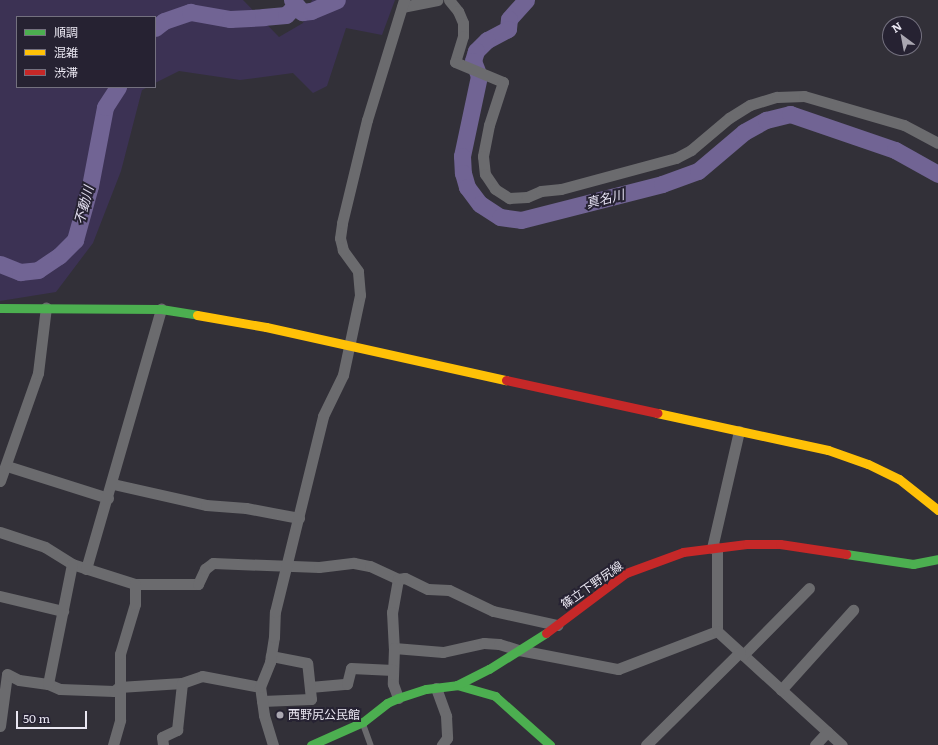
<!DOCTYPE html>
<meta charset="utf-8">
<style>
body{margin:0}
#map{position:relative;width:938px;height:745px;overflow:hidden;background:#323038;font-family:Literata,"Noto Sans JP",serif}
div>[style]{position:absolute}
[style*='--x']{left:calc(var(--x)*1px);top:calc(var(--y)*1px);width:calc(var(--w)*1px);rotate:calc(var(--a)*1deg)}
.green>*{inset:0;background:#3c3254}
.river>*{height:17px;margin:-8.5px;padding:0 8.5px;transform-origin:8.5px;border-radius:8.5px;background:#716494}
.lane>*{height:5.5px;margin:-2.75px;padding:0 2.75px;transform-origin:2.75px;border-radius:2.75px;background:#6b6b6e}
.street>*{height:11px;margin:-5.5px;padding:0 5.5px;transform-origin:5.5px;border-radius:5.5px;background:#6b6b6e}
.fast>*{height:9px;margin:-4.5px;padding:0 4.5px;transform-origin:4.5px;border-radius:4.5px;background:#4caf50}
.slow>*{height:9px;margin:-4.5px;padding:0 4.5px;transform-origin:4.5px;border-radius:4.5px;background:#ffc107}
.jam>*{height:9px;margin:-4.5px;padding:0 4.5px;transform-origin:4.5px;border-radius:4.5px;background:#c62828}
.dots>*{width:11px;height:11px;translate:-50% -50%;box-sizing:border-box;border:2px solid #262232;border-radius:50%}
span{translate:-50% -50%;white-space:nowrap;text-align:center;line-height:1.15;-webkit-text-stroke:4px #262232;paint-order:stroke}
.street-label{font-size:12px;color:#eae7f2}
.poi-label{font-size:12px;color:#eae7f2}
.left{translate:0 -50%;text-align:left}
.water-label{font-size:13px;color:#e5e1f2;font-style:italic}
.legend{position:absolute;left:16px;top:16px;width:140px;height:72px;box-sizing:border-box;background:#262232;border:1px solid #74717f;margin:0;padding:5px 7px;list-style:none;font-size:12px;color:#eae7f2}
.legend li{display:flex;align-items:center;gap:8px;height:20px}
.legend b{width:20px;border:1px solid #74717f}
.north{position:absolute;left:882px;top:16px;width:40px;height:40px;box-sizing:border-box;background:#262232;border:1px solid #74717f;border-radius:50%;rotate:328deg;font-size:11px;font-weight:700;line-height:16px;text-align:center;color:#eae7f2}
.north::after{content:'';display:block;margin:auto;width:14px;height:18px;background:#aaa7b1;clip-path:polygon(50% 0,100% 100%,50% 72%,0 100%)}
.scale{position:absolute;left:16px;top:711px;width:71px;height:18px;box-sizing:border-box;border:2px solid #eae7f2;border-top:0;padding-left:5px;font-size:12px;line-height:14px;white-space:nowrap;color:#eae7f2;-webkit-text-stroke:3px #262232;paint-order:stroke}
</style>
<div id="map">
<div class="green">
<div style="clip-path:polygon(0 0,243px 0,279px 37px,303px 23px,312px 0,395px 0,382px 35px,346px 28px,327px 86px,313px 93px,293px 73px,240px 80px,179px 71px,155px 83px,155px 17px,17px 17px,17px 87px,148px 87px,142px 90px,121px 171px,93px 243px,56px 292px,0 301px)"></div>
</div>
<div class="river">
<div style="--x:292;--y:0;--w:16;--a:50"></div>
<div style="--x:302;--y:12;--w:9;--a:-6"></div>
<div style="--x:311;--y:11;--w:28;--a:-23"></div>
<div style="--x:526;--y:0;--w:25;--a:132"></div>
<div style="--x:509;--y:19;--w:10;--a:96"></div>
<div style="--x:508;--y:29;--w:24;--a:152"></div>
<div style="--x:487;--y:40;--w:16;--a:135"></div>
<div style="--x:476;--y:51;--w:10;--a:107"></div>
<div style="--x:473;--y:61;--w:16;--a:68"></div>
<div style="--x:479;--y:76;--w:82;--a:102"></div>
<div style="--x:462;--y:156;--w:17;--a:87"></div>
<div style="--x:463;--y:173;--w:15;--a:74"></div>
<div style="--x:467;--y:187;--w:21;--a:53"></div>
<div style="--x:480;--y:204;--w:24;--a:33"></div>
<div style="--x:500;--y:217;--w:21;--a:8"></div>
<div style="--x:521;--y:220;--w:146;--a:-14.3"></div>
<div style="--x:662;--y:184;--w:38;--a:-20"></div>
<div style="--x:698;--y:171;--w:60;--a:-40.3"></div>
<div style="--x:744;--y:132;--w:25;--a:-29"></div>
<div style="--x:766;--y:120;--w:25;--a:-14"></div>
<div style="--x:790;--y:114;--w:111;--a:18.9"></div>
<div style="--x:895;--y:150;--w:49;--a:29.2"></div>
<div style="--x:155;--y:28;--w:11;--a:-38"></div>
<div style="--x:164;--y:21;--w:28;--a:-19"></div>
<div style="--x:190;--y:12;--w:41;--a:9.9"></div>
<div style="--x:230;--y:19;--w:33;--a:-3"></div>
<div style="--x:263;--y:17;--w:23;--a:-5"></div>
<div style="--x:286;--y:15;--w:13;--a:-45"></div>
<div style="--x:0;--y:264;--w:22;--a:22"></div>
<div style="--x:20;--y:272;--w:18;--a:-6"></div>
<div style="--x:38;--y:270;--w:25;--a:-34"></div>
<div style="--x:59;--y:256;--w:23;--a:-45"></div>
<div style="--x:75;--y:240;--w:56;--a:-74.5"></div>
<div style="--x:90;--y:186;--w:80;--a:-79.2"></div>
<div style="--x:105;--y:107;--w:24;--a:-57"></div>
</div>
<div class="lane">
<div style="--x:363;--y:723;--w:23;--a:70"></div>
</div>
<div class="street">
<div style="--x:449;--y:0;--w:14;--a:51"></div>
<div style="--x:458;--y:11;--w:13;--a:67"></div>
<div style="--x:463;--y:23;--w:13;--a:90"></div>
<div style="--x:463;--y:36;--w:27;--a:107"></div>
<div style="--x:455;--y:62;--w:52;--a:22.6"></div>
<div style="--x:503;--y:82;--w:45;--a:108"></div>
<div style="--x:489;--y:125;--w:32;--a:101"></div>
<div style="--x:483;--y:156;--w:18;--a:84"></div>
<div style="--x:485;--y:174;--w:18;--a:56"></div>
<div style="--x:495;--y:189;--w:17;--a:33"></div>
<div style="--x:509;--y:198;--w:18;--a:-3"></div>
<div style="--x:527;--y:197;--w:15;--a:-23"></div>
<div style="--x:541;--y:191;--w:20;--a:-6"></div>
<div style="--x:561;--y:189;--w:119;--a:-15.1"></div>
<div style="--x:676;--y:158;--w:17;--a:-28"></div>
<div style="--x:691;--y:150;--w:50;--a:-40.1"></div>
<div style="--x:729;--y:118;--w:25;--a:-32"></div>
<div style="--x:750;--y:105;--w:28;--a:-17"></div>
<div style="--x:777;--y:97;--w:27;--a:-2"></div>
<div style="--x:804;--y:96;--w:104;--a:16.2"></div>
<div style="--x:904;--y:125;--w:38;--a:28"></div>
<div style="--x:402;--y:7;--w:36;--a:-11"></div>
<div style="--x:7;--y:466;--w:106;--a:17.6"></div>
<div style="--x:0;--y:481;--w:114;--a:-70.6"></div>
<div style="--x:38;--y:373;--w:66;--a:-83.1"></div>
<div style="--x:113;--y:484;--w:95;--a:12.7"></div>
<div style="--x:206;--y:505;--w:40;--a:4.3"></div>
<div style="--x:246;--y:508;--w:54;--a:10.7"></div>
<div style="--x:0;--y:532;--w:47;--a:18.4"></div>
<div style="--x:45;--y:547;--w:32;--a:32"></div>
<div style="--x:72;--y:564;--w:66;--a:17.6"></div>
<div style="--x:135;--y:584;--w:63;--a:0"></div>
<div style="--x:198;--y:584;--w:17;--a:-65"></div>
<div style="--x:205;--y:569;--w:10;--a:-37"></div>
<div style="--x:213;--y:563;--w:106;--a:2.2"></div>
<div style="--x:319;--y:567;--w:35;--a:-7"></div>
<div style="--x:354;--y:563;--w:16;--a:11"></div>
<div style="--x:370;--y:566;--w:31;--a:25"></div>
<div style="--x:398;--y:579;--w:34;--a:100"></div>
<div style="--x:392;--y:612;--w:36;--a:87"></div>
<div style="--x:394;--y:648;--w:49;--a:4.7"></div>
<div style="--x:443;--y:652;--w:42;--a:-12.4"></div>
<div style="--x:484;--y:643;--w:15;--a:4"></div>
<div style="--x:499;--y:644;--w:21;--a:17"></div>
<div style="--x:519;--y:650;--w:101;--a:10.9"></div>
<div style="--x:618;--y:669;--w:106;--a:-21"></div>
<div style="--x:712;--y:548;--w:120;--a:-77"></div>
<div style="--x:717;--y:548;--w:83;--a:90"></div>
<div style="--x:717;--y:631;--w:169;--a:42.4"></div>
<div style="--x:86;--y:569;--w:271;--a:-73.9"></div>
<div style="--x:398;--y:579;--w:7;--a:-8"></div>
<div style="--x:405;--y:578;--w:25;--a:26"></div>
<div style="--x:428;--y:589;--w:21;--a:3"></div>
<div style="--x:449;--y:590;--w:49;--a:25.5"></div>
<div style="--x:493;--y:611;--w:66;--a:12.3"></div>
<div style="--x:0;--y:596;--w:65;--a:13.4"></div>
<div style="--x:394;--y:648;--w:36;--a:92"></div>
<div style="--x:393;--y:684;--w:15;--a:70"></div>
<div style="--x:743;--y:655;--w:94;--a:-45.4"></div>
<div style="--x:48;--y:684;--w:13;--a:23"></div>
<div style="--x:60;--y:689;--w:54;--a:2.1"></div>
<div style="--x:114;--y:691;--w:6;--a:-39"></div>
<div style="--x:119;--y:687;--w:63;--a:-3.6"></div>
<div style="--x:182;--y:683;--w:21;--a:-19"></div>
<div style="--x:202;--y:676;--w:59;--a:10.7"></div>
<div style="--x:310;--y:687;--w:37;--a:-5"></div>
<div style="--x:347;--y:684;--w:16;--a:-76"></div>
<div style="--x:351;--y:668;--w:42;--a:2.7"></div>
<div style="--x:436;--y:688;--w:30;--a:70"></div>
<div style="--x:446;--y:716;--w:22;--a:87"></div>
<div style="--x:447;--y:738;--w:9;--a:126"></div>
<div style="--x:781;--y:690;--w:108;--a:-48"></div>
<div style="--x:262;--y:701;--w:49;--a:-2.3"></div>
<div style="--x:311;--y:699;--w:36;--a:-96"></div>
<div style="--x:307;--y:663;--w:37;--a:-169"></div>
<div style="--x:0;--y:726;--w:52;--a:-82.3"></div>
<div style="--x:7;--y:674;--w:13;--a:27"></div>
<div style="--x:19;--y:680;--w:29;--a:8"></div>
<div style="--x:48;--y:684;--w:122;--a:-78.7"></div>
<div style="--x:113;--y:745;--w:26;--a:-74"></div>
<div style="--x:120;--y:720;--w:66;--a:-90"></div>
<div style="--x:120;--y:654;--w:52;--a:-73.3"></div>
<div style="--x:135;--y:604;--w:20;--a:-90"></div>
<div style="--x:163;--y:745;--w:8;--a:-97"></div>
<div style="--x:162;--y:737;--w:17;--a:-25"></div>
<div style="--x:177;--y:730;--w:47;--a:-83.9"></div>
<div style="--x:273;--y:745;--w:31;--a:-107"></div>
<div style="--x:264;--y:715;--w:28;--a:-98"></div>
<div style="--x:260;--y:687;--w:27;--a:-68"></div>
<div style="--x:270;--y:662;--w:25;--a:-81"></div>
<div style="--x:274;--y:637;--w:25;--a:-88"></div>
<div style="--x:275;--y:612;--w:202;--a:-76.2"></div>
<div style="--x:323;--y:416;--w:46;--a:-64"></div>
<div style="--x:343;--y:375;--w:82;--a:-78"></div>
<div style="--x:360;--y:295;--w:24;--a:-95"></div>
<div style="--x:358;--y:271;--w:26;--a:-126"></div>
<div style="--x:343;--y:250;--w:12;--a:-104"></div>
<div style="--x:340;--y:238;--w:15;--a:-82"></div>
<div style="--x:342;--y:223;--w:106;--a:-76.4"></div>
<div style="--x:367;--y:120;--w:126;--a:-72.9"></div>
<div style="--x:646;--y:745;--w:132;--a:-44.7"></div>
<div style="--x:815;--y:745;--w:18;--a:-47"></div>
</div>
<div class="fast">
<div style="--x:0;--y:308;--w:161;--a:0.4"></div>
<div style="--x:161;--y:309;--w:36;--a:9"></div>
<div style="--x:846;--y:554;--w:68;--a:8.5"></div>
<div style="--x:913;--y:564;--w:25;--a:-11"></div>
<div style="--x:457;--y:685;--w:40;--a:16"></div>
<div style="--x:495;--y:696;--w:74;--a:41.7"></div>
<div style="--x:311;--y:745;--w:57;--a:-23.9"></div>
<div style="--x:363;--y:722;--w:31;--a:-38"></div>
<div style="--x:387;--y:703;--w:12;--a:-24"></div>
<div style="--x:398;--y:698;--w:29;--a:-18"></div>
<div style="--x:426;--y:689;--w:31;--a:-7"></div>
<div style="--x:457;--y:685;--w:36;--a:-27"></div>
<div style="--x:489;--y:669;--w:67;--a:-32.3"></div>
</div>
<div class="slow">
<div style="--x:197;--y:315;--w:70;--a:9.9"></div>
<div style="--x:266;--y:327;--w:246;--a:12.5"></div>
<div style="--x:657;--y:413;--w:175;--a:12.2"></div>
<div style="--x:828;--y:450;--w:42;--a:19.3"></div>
<div style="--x:868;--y:464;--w:34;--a:26"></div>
<div style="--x:899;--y:479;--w:50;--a:38.5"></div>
</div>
<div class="jam">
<div style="--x:506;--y:380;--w:155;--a:12.3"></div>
<div style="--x:546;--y:633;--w:100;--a:-36.9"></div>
<div style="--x:626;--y:573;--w:61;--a:-20.2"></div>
<div style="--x:683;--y:552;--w:64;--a:-7.1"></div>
<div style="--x:747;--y:544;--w:33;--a:0"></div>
<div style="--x:780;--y:544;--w:67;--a:8.6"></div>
</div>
<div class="dots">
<div style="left:280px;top:715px;background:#aaa7b1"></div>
</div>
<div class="street-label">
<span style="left:592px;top:585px;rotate:-35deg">篠立下野尻線</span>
</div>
<div class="poi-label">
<span class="left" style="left:288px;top:715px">西野尻公民館</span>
</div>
<div class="water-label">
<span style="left:605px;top:199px;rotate:-14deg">真名川</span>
<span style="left:84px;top:205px;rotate:-75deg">不動川</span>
</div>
<ul class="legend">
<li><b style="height:5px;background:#4caf50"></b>順調</li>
<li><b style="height:5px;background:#ffc107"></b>混雑</li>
<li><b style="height:5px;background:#c62828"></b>渋滞</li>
</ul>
<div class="north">N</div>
<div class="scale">50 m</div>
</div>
